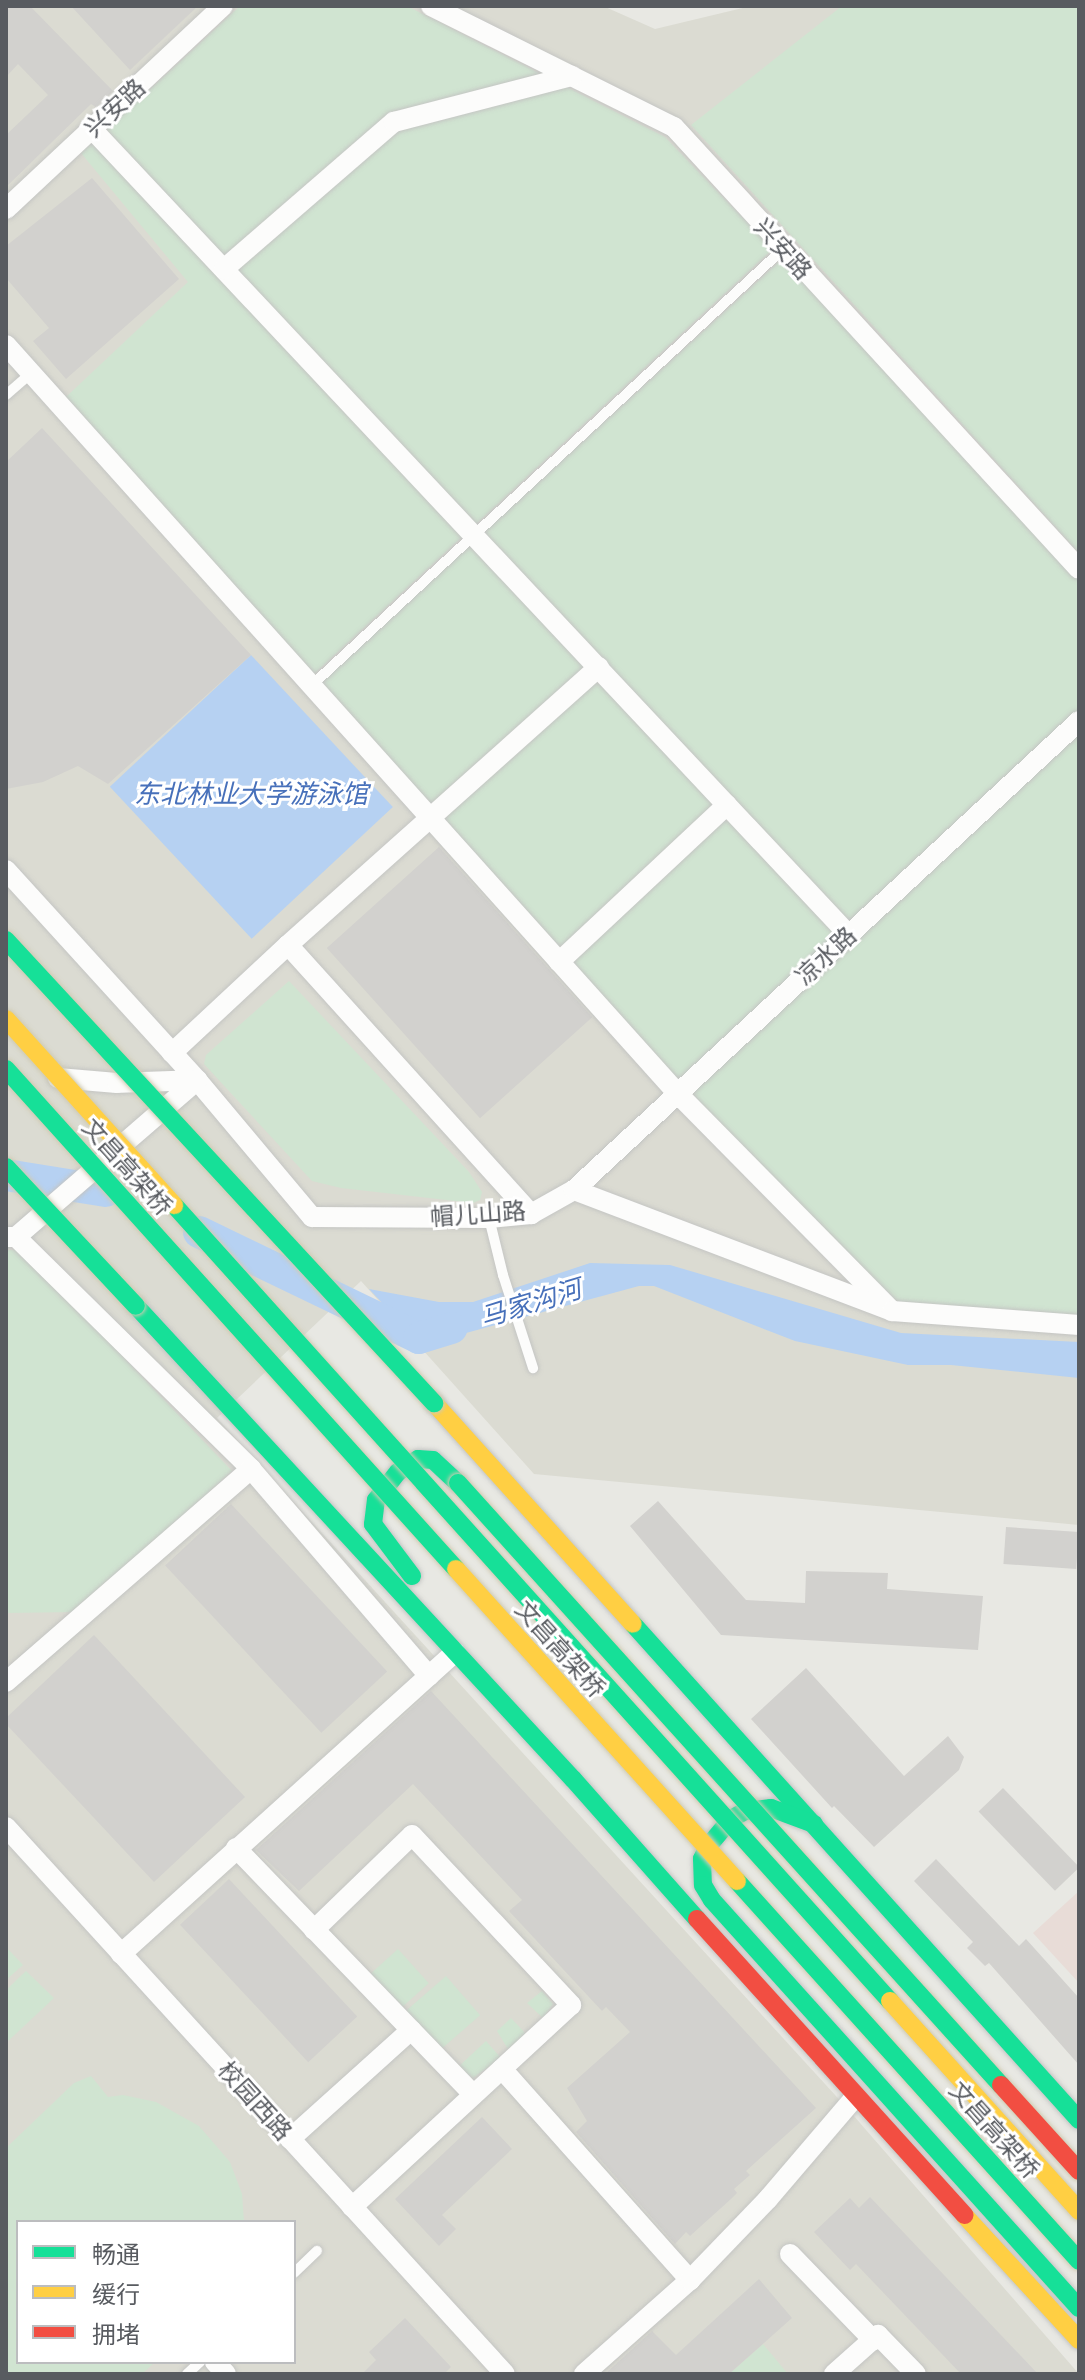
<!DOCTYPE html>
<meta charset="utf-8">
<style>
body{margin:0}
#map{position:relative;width:1085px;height:2380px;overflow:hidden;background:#e8e8e3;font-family:Helvetica,"Noto Sans SC",sans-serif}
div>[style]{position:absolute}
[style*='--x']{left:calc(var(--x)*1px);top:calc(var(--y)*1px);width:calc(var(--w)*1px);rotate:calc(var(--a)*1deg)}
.education>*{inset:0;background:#dbdbd2}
.medical>*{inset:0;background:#e8dcd7}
.green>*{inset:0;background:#d0e4d1;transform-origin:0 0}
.water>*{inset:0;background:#b6d1f2;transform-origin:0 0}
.river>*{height:32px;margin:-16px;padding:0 16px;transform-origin:16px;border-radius:16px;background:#b6d1f2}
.building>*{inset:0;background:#d2d1ce;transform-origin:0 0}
.roads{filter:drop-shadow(0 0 2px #c4c5c3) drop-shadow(0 0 2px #c4c5c3)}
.lane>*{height:10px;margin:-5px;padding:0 5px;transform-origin:5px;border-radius:5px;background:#fcfcfb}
.street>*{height:20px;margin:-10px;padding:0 10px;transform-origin:10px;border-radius:10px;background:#fcfcfb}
.fast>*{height:18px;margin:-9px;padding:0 9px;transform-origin:9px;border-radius:9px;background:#16e098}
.slow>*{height:18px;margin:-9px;padding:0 9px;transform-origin:9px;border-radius:9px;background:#ffcf43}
.jam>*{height:18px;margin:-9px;padding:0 9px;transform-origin:9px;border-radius:9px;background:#f24e42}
.bridges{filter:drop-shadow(0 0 2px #cfcab2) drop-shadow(0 0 2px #cfcab2)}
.fast-bridge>*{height:18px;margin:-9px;padding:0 9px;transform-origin:9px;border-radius:9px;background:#16e098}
.slow-bridge>*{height:18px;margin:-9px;padding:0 9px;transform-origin:9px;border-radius:9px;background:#ffcf43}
.jam-bridge>*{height:18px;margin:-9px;padding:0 9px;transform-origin:9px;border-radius:9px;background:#f24e42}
span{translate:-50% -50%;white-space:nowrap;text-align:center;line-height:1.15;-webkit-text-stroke:6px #fff;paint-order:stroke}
.street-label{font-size:24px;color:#585b60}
.water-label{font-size:26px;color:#4770ba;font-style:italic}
.frame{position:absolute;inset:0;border:8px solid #585b60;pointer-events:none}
.legend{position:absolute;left:16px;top:2220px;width:280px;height:144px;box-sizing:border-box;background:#fff;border:2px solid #bcbdbf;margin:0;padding:10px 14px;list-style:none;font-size:24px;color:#585b60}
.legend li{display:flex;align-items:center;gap:16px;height:40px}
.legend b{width:40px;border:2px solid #bcbdbf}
</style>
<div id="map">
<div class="education">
<div style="clip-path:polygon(evenodd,6px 6px,603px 6px,655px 29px,751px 6px,1079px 6px,1079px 1525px,534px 1474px,361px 1281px,217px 1418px,846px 2107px,1079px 2374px,6px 2374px,6px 6px,18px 2222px,294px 2222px,294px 2362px,18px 2362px,18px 2222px)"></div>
</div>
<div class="medical">
<div style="clip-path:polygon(1079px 1891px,1079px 1983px,1033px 1933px)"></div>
</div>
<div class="green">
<div style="clip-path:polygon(240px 6px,407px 6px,665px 137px,773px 249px,312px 676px,66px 397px,188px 282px,81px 153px)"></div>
<div style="clip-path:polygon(842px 6px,1079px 6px,1079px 553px,691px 125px)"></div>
<div style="clip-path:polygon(783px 258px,1079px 578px,1079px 711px,680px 1082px,315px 687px)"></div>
<div style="clip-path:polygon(1079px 730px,1079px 1318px,895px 1305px,687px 1095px)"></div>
<div style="clip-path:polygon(289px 981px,469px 1172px,482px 1192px,480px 1200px,473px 1203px,341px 1188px,312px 1181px,204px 1064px,206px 1055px)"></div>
<div style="clip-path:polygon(6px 1250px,21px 1250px,232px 1471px,76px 1612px,6px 1613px)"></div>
<div style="clip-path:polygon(6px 1947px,23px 1965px,6px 1980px)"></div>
<div style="left:398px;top:1949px;width:46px;height:38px;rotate:48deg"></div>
<div style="clip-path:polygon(26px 1971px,54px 1998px,6px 2043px,6px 1990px)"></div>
<div style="left:446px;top:1976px;width:52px;height:54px;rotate:49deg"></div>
<div style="clip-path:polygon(542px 1991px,553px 2004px,543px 2018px,527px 2003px)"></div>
<div style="clip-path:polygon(511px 2018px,526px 2034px,508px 2049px,497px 2031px)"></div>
<div style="clip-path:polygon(486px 2041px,501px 2058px,473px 2078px,456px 2069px)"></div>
<div style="clip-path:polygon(91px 2076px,108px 2097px,123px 2095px,156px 2102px,199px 2126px,230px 2162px,242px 2194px,244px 2222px,18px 2222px,18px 2362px,155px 2362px,142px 2374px,6px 2374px,6px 2148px,74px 2083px)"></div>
<div style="clip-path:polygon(763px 2344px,788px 2374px,729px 2374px)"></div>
</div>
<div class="water">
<div style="left:251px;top:655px;width:208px;height:193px;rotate:47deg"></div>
<div style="clip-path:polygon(590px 1263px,670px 1265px,901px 1333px,1079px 1342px,1079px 1378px,951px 1365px,908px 1365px,795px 1341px,654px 1286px,639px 1286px,422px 1345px,369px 1289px,439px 1302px,473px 1302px)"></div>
</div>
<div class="river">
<div style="--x:6;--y:1175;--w:101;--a:9.1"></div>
<div style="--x:199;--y:1232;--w:244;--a:25.7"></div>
<div style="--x:419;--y:1338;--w:34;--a:-17"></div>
</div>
<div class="building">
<div style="clip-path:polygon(6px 6px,30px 6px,113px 91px,96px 107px,91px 104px,6px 187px,6px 135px,48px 95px,18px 64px,6px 77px)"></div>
<div style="clip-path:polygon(71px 6px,198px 6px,130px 70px)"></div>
<div style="clip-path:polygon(92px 178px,179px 279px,66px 379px,33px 341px,49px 328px,6px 278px,6px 246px)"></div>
<div style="clip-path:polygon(42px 428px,251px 655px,108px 784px,78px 766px,43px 782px,6px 789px,6px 462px)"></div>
<div style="left:439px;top:847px;width:229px;height:151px;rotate:48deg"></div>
<div style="clip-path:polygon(658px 1501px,746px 1600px,805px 1603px,806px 1571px,888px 1573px,887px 1589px,983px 1596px,978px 1650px,721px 1635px,630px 1526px)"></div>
<div style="left:231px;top:1504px;width:229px;height:90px;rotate:47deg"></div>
<div style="left:1006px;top:1527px;width:73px;height:37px;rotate:4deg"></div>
<div style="clip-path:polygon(94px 1635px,245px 1797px,154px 1882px,6px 1724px,6px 1718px)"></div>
<div style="clip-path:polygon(806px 1668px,904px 1776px,948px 1736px,964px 1757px,959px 1770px,874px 1847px,834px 1806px,832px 1808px,751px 1719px)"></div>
<div style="clip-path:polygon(431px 1691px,816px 2108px,746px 2171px,750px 2175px,734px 2189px,737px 2193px,731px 2199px,690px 2236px,686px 2232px,675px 2244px,576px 2132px,587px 2121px,567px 2088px,630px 2032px,606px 2007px,602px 2011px,509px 1911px,522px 1900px,413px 1784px,299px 1891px,256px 1850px)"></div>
<div style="left:1003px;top:1788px;width:110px;height:34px;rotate:46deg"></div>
<div style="clip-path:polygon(936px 1859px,1019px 1946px,1026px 1939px,1079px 1998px,1079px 2065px,989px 1963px,985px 1966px,967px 1948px,973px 1942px,914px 1881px)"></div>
<div style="left:229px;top:1879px;width:188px;height:67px;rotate:47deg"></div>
<div style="clip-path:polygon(482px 2117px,512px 2149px,442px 2215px,456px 2229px,439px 2246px,395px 2199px)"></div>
<div style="clip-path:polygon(870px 2197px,1038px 2374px,961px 2374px,856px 2264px,850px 2270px,814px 2232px,850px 2198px,859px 2208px)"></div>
<div style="clip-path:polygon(759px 2279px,792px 2318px,729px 2374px,605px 2374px,652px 2331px,676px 2355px)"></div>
<div style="clip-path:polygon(405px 2318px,451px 2367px,444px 2374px,362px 2374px,376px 2360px,369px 2352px)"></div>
</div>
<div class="roads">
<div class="lane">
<div style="--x:6;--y:395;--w:33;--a:-41"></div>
<div style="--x:311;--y:686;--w:643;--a:-42.79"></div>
<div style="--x:489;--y:1218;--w:59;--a:76.2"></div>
<div style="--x:503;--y:1275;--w:98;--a:72.1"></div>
<div style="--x:294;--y:2273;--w:32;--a:-44"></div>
<div style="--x:187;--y:2374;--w:18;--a:-43"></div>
</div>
<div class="street">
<div style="--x:431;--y:6;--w:271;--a:26.5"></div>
<div style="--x:674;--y:127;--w:599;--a:47.5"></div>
<div style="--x:92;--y:129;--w:1106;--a:46.8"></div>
<div style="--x:6;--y:209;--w:297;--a:-43.1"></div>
<div style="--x:224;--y:269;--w:225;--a:-40.9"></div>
<div style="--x:394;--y:122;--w:184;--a:-14.5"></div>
<div style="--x:6;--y:345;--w:1006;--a:48.1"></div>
<div style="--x:678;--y:1094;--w:305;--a:45.4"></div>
<div style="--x:6;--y:870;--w:284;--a:47.7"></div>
<div style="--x:197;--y:1080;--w:179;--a:50"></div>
<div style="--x:312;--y:1217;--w:177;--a:0.3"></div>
<div style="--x:489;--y:1218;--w:42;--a:-5.4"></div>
<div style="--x:531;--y:1214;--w:49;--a:-29.2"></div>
<div style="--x:574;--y:1190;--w:340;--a:20.8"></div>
<div style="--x:892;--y:1311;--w:188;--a:4.3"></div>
<div style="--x:288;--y:945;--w:417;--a:-41.8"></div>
<div style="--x:559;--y:962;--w:230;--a:-43.1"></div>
<div style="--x:172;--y:1053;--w:158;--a:-43"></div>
<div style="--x:288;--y:945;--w:363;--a:47.9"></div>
<div style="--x:58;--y:1078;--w:59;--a:4.8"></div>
<div style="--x:117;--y:1083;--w:80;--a:-2.1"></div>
<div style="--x:574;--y:1190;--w:689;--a:-42.88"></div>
<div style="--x:6;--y:1237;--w:10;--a:0"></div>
<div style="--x:16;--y:1237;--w:330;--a:44.6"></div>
<div style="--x:251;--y:1469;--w:273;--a:49.3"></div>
<div style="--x:16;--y:1237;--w:240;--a:-40.9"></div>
<div style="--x:6;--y:1682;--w:325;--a:-41"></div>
<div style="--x:6;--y:1827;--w:740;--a:47.63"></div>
<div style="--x:236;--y:1848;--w:342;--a:46.1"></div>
<div style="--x:314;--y:1930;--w:136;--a:-44.1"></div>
<div style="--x:412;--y:1835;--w:233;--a:46.9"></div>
<div style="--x:571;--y:2005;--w:298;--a:137.3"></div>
<div style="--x:121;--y:1954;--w:450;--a:-42.1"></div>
<div style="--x:502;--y:2069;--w:283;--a:48.3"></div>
<div style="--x:290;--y:2139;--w:163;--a:-42"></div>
<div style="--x:790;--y:2254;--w:120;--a:46"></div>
<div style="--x:215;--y:2362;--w:16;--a:47"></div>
<div style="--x:584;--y:2374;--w:142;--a:-41.6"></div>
<div style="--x:690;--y:2280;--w:112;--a:-46.1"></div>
<div style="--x:768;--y:2199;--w:134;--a:-49.5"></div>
<div style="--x:834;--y:2374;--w:59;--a:-41.6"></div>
<div style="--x:878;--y:2335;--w:54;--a:45.7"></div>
</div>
<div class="fast">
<div style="--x:136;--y:1306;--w:644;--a:47.27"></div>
<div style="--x:573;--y:1779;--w:187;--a:48.5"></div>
<div style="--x:412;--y:1576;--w:65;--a:-126.9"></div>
<div style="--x:373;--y:1524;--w:24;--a:-83"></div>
<div style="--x:376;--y:1500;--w:36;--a:-52"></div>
<div style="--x:398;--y:1472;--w:24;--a:-33"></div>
<div style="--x:418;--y:1459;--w:15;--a:4"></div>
<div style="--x:433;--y:1460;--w:34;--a:43"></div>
<div style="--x:633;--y:1624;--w:667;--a:48.04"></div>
<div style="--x:814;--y:1824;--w:46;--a:-159.6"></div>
<div style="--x:771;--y:1808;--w:26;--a:173"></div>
<div style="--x:745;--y:1811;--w:16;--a:150"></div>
<div style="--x:731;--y:1819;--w:35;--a:130"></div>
<div style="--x:708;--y:1846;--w:14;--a:115"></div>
<div style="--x:702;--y:1859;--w:26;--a:88"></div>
<div style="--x:703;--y:1885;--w:17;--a:59"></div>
<div style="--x:712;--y:1900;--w:549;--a:48.03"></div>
</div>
<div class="slow">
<div style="--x:434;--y:1403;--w:297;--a:48"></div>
<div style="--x:964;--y:2215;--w:170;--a:47.4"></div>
</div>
<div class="jam">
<div style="--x:697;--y:1919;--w:399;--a:47.9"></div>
</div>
</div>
<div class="bridges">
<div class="fast-bridge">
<div style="--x:6;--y:940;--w:631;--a:47.25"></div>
<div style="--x:6;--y:1069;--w:673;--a:48.01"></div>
<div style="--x:6;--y:1167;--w:190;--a:46.9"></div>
<div style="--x:174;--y:1205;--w:1071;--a:48.03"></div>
<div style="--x:458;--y:1483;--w:811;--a:47.95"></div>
<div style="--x:737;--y:1881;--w:511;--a:48.01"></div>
</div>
<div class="slow-bridge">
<div style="--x:6;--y:1019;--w:251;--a:47.9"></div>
<div style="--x:456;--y:1569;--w:420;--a:48"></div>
<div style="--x:890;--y:2001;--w:283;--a:48"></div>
</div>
<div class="jam-bridge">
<div style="--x:1001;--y:2085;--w:116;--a:47.8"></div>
</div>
</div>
<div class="street-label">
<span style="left:115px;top:108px;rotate:-43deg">兴安路</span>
<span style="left:783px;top:249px;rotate:48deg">兴安路</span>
<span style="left:826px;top:956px;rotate:-43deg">凉水路</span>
<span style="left:127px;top:1167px;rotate:48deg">文昌高架桥</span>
<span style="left:478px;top:1214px;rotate:-4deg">帽儿山路</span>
<span style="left:560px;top:1649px;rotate:48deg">文昌高架桥</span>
<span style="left:255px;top:2101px;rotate:48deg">校园西路</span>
<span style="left:994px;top:2130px;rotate:48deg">文昌高架桥</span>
</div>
<div class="water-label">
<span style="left:251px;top:795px">东北林业大学游泳馆</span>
<span style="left:531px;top:1304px;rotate:-17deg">马家沟河</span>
</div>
<div class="frame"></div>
<ul class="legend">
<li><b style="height:10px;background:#16e098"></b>畅通</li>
<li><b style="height:10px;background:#ffcf43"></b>缓行</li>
<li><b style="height:10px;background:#f24e42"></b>拥堵</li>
</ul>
</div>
